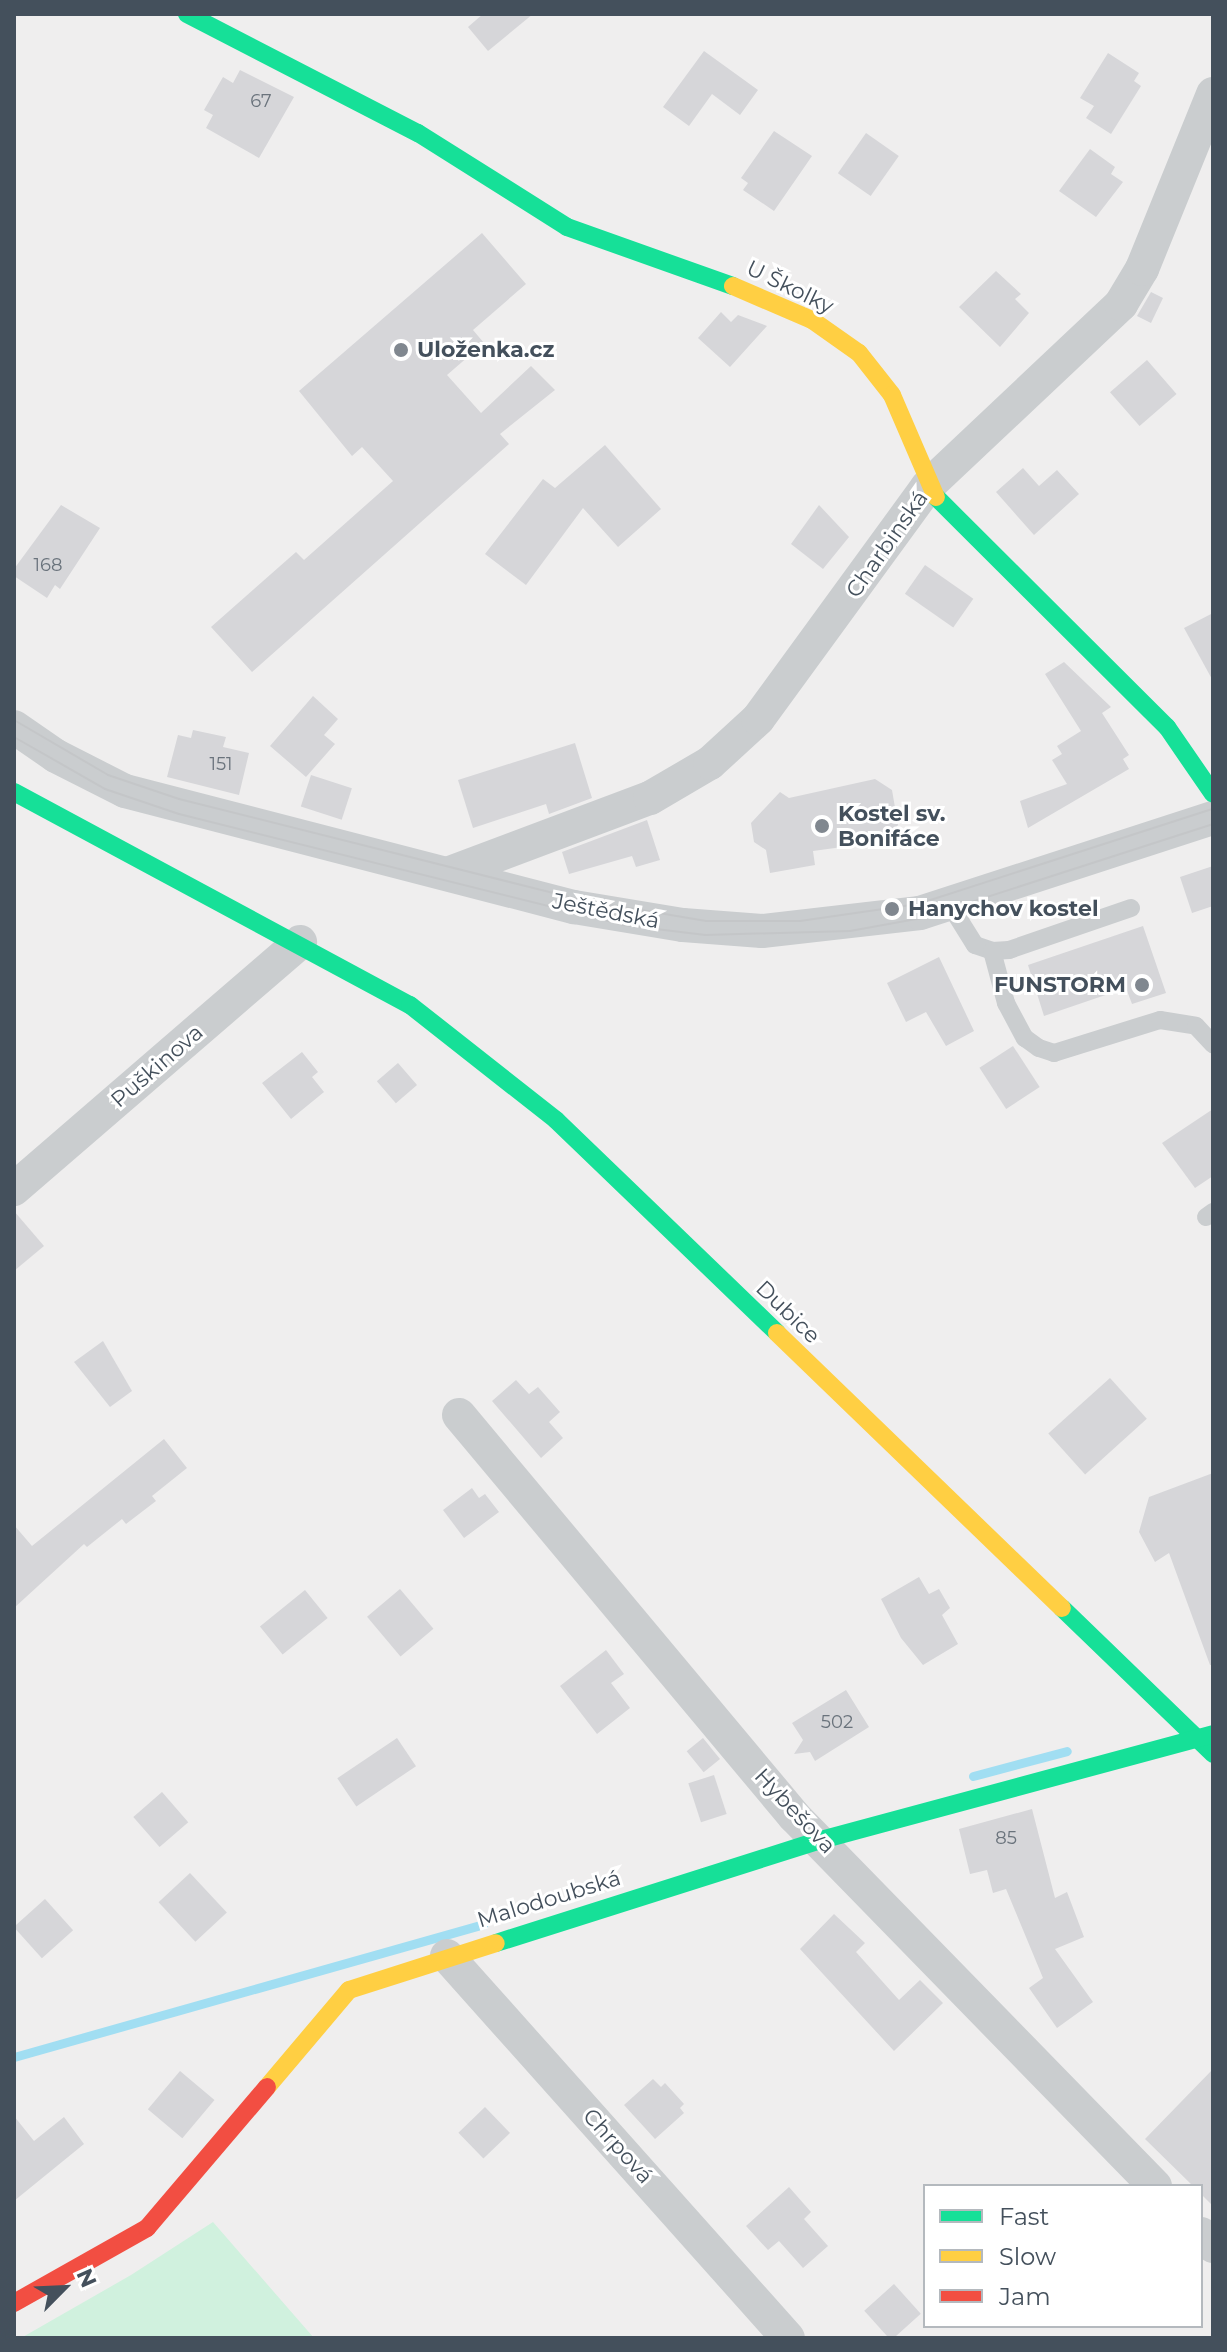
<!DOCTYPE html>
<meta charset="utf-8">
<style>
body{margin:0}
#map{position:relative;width:1227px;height:2352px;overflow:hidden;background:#efeeee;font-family:Montserrat,sans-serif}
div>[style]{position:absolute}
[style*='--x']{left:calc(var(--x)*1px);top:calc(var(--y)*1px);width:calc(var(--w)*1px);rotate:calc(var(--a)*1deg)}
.green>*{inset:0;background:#d0f1de}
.stream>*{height:9px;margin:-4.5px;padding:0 4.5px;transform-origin:4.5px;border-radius:4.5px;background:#a1def2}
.building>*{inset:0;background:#d6d6d9;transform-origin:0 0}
.lane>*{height:18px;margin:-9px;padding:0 9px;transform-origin:9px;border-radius:9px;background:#cacdcf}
.street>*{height:34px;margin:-17px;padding:0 17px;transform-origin:17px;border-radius:17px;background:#cacdcf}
.fast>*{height:18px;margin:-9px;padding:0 9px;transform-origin:9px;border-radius:9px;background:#16e098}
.slow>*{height:18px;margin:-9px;padding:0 9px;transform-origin:9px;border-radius:9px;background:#ffcf43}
.jam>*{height:18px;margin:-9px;padding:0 9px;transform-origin:9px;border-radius:9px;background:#f24e42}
.tram>*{height:2px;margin:-1px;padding:0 1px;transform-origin:1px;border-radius:1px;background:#c4c6c8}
.dots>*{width:22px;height:22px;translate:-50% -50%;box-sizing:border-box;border:4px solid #fff;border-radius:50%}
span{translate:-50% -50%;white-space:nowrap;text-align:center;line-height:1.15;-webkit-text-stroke:6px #fff;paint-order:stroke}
.number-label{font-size:18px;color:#6a737c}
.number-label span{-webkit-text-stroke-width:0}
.street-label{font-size:22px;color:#44505c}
.poi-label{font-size:22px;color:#44505c;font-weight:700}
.left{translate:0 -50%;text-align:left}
.right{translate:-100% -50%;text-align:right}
.frame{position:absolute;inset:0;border:16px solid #44505c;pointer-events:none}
.legend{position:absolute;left:923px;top:2184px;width:280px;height:144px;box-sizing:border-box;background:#fff;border:2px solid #b4b9be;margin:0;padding:10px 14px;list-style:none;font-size:24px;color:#44505c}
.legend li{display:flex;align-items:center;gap:16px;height:40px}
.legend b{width:40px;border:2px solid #b4b9be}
.north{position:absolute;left:24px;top:2248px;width:80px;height:80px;-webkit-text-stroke:6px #fff;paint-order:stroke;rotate:66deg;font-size:22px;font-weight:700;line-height:32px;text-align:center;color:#44505c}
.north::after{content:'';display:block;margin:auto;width:28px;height:36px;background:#44505c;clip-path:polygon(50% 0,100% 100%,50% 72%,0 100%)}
</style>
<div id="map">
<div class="green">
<div style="clip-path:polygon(213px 2222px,314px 2338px,21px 2338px,131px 2275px)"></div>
</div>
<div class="stream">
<div style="--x:973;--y:1776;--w:97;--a:-14.9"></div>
<div style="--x:14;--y:2057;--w:488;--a:-15.8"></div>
</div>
<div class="building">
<div style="clip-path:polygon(483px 14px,533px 14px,488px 51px,468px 27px)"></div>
<div style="clip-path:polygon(704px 51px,758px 90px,740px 115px,712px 94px,689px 126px,663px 107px)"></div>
<div style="clip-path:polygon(1108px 53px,1139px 73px,1134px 81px,1141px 86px,1111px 134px,1086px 118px,1094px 106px,1080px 98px)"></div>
<div style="clip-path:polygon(240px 70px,294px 97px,259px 158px,206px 128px,213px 115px,204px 110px,223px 77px,233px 83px)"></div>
<div style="clip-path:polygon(774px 131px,812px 156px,774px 211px,743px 190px,748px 183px,741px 178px)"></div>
<div style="left:866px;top:133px;width:40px;height:49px;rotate:35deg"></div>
<div style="clip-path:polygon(1090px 149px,1115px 167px,1111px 174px,1123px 182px,1096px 217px,1059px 191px)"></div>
<div style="clip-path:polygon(482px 233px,526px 284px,473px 330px,484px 343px,447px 375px,481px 413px,531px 366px,555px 390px,500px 434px,509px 444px,252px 672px,211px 627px,296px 552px,304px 560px,393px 481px,362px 447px,352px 456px,299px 391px)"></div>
<div style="clip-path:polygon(996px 271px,1021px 294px,1015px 299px,1029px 313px,1000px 347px,959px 307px)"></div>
<div style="clip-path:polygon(1151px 292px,1163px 298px,1151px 323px,1137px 316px)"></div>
<div style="clip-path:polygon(721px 312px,731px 322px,738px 315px,767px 326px,730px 367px,698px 338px)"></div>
<div style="left:1147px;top:360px;width:45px;height:49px;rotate:49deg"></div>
<div style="clip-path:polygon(605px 445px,661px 509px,618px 547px,583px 508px,526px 585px,485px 554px,543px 479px,555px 488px)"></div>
<div style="clip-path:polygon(1023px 468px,1039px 486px,1057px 470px,1079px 494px,1034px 535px,996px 492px)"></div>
<div style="clip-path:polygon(61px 505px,100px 528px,60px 589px,55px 585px,47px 598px,14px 576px,14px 569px)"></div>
<div style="clip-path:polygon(819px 505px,849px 537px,823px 569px,791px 544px)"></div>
<div style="left:925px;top:565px;width:59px;height:35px;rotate:35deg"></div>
<div style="clip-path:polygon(1213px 613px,1213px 681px,1184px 628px)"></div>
<div style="clip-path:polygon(1064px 662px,1111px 707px,1102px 713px,1129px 755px,1123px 759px,1129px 769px,1028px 828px,1020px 801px,1067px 784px,1052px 760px,1062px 754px,1057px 746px,1081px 731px,1045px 674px)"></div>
<div style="clip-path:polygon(313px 696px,338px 719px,324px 735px,335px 744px,306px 777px,270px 746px)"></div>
<div style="clip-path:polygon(193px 730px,226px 737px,223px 747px,249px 753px,239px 795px,167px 777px,178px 735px,191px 738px)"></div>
<div style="clip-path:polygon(575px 743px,592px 798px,549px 814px,546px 804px,473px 828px,458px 780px)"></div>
<div style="left:311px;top:775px;width:43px;height:33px;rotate:18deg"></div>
<div style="clip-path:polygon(875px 779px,892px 790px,898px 825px,886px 841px,813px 851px,815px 865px,770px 873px,766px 850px,754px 842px,751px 823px,780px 792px,789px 798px)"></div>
<div style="clip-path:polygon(647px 820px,660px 860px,636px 867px,632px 856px,569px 874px,562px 852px)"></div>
<div style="clip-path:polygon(1213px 866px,1213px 906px,1192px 913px,1180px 877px)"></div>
<div style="clip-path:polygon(1143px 926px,1166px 993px,1132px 1004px,1126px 988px,1044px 1016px,1028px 965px)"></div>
<div style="clip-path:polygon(939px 957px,974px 1031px,946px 1046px,926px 1012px,906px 1022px,887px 983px)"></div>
<div style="left:1013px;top:1046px;width:49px;height:40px;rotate:57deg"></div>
<div style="clip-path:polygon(302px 1052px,318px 1072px,312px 1077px,324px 1092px,291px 1119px,262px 1083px)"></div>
<div style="left:398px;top:1063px;width:29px;height:28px;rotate:49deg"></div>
<div style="clip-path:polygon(1213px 1109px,1213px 1176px,1195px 1188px,1162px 1143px)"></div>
<div style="clip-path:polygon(14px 1211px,44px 1246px,14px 1271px)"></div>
<div style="clip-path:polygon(103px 1341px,132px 1391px,110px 1407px,74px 1362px)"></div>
<div style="left:1110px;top:1378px;width:55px;height:83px;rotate:48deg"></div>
<div style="clip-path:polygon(516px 1380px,529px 1394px,538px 1387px,560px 1412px,549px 1422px,563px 1438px,541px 1458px,492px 1401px)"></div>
<div style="clip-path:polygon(164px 1439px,187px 1468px,152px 1496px,156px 1501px,126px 1524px,122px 1519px,87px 1547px,84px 1544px,14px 1608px,14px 1525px,32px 1546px)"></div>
<div style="clip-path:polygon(1213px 1473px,1213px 1665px,1210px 1665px,1169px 1553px,1155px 1562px,1139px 1532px,1149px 1497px)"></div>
<div style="clip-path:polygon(472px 1488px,479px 1498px,485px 1494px,499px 1512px,464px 1538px,443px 1510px)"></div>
<div style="clip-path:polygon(919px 1577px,929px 1594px,939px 1589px,950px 1608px,942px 1615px,958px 1644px,923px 1665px,901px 1638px,881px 1599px)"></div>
<div style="left:400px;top:1589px;width:52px;height:43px;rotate:50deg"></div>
<div style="left:305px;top:1590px;width:36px;height:58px;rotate:51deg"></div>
<div style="clip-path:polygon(606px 1650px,624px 1674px,611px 1683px,630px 1708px,597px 1734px,560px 1686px)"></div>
<div style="clip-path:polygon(846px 1690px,869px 1727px,815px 1761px,810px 1752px,794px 1754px,803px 1740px,792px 1723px)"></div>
<div style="left:397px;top:1738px;width:34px;height:72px;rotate:56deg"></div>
<div style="left:703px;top:1738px;width:27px;height:21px;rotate:51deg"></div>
<div style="left:714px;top:1775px;width:41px;height:27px;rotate:72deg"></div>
<div style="left:162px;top:1792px;width:40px;height:38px;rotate:49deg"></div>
<div style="clip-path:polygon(1032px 1809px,1055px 1898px,1067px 1892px,1084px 1937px,1055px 1949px,1093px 2002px,1057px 2028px,1029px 1988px,1043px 1978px,1006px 1889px,993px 1893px,987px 1870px,970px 1874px,959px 1829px)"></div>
<div style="left:190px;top:1873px;width:54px;height:43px;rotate:47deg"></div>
<div style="left:45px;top:1899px;width:42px;height:42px;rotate:48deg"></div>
<div style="clip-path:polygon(834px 1914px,865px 1943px,856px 1952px,899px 2000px,920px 1980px,943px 2003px,894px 2051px,800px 1949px)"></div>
<div style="clip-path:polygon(1213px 2069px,1213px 2206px,1201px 2194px,1201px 2186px,1193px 2186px,1145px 2139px)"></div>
<div style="left:180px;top:2071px;width:45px;height:50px;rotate:40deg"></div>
<div style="clip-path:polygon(653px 2079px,661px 2087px,665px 2083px,684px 2104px,680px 2108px,684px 2113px,655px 2139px,624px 2105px)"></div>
<div style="left:485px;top:2107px;width:36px;height:37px;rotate:46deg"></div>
<div style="clip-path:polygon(14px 2116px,34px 2141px,64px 2117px,84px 2144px,14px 2201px)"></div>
<div style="clip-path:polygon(789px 2187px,811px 2212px,804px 2219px,828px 2246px,803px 2268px,779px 2241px,768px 2250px,746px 2226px)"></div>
<div style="left:894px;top:2284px;width:40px;height:40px;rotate:48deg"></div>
</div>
<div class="lane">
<div style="--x:950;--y:905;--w:47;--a:58"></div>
<div style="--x:975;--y:945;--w:18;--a:19"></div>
<div style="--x:992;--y:951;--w:17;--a:-3"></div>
<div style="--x:1009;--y:950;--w:129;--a:-19"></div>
<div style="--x:992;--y:951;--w:54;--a:74.9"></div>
<div style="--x:1006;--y:1003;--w:40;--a:62"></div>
<div style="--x:1025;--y:1038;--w:17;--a:36"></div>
<div style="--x:1039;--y:1048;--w:16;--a:18"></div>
<div style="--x:1054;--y:1053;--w:111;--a:-17.3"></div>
<div style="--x:1160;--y:1020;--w:36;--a:9"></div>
<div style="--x:1196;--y:1026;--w:25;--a:47"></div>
<div style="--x:1206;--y:1217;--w:9;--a:-36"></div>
</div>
<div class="street">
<div style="--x:14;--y:727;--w:51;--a:34.6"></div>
<div style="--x:56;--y:756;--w:77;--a:26.9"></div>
<div style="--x:125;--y:791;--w:464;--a:14.5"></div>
<div style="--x:574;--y:907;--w:110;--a:9.4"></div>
<div style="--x:683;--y:925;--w:79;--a:4.3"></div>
<div style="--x:762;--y:931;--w:159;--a:-6.5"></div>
<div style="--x:920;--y:913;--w:308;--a:-18"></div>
<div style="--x:450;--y:873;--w:214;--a:-20.6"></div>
<div style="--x:650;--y:798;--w:69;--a:-30.3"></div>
<div style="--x:710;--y:763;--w:65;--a:-42.5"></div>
<div style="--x:758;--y:719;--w:287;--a:-53.9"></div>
<div style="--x:927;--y:487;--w:267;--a:-43.3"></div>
<div style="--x:1121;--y:304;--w:41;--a:-59"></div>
<div style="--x:1142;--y:269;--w:189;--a:-67.9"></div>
<div style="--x:14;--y:1189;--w:378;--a:-40.8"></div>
<div style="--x:459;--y:1415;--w:523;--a:50.12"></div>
<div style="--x:794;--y:1816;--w:517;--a:45.71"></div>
<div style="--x:447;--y:1956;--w:512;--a:48.25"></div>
<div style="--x:1201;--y:2234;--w:17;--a:45"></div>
</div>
<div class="fast">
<div style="--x:187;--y:14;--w:260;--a:27.3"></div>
<div style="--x:418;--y:133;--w:176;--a:32.2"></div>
<div style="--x:567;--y:227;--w:176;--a:19.6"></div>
<div style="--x:936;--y:497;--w:326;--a:44.9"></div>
<div style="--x:1167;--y:727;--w:81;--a:55.5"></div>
<div style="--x:14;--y:792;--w:450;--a:28.3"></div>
<div style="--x:410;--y:1005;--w:186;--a:38.2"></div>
<div style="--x:556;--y:1120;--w:307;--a:43.9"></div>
<div style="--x:1062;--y:1608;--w:210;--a:44"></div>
<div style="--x:496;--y:1943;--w:341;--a:-17.6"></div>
<div style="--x:821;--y:1840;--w:406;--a:-15.1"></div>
</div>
<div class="slow">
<div style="--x:733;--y:286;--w:86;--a:23.3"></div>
<div style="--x:812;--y:320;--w:57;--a:35.1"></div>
<div style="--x:859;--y:353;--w:53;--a:51.8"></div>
<div style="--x:892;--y:395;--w:111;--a:66.7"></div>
<div style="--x:777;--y:1333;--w:396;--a:44"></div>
<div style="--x:267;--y:2087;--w:127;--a:-49.8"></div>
<div style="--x:349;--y:1990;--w:154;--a:-17.7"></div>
</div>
<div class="jam">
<div style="--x:14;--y:2303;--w:153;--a:-29.4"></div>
<div style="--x:147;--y:2228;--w:185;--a:-49.6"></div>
</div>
<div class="tram">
<div style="--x:14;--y:720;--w:109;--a:30.3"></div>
<div style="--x:108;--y:775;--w:75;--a:18.7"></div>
<div style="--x:179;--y:799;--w:409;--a:14.1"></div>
<div style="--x:576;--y:899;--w:132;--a:9.6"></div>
<div style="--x:706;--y:921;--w:94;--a:0"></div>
<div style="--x:800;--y:921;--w:119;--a:-8.2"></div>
<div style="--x:918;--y:904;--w:310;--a:-17.9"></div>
<div style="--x:14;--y:737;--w:105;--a:29.7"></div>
<div style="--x:105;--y:789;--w:78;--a:18.7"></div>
<div style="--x:179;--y:814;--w:458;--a:14"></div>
<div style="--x:623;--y:925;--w:83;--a:7"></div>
<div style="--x:705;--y:935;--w:145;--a:-1.6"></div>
<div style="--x:850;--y:931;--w:73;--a:-10.2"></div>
<div style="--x:922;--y:918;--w:306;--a:-17.9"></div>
</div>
<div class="dots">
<div style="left:401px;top:350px;background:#80878f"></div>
<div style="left:822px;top:826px;background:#80878f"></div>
<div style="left:892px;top:909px;background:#80878f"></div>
<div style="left:1142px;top:985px;background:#80878f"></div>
</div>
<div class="number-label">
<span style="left:261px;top:101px">67</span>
<span style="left:48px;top:565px">168</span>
<span style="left:221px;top:764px">151</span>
<span style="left:837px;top:1722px">502</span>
<span style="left:1006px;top:1838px">85</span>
</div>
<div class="street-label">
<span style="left:790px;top:287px;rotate:26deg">U Školky</span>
<span style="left:887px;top:544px;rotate:-55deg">Charbinská</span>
<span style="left:606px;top:911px;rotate:11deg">Ještědská</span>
<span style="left:157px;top:1066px;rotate:-41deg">Puškinova</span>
<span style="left:788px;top:1312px;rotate:44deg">Dubice</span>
<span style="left:795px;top:1811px;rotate:47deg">Hybešova</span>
<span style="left:549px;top:1899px;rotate:-17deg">Malodoubská</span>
<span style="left:618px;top:2146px;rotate:48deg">Chrpová</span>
</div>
<div class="poi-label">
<span class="left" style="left:417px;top:350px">Uloženka.cz</span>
<span class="left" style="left:838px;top:826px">Kostel sv.<br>Bonifáce</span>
<span class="left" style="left:908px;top:909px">Hanychov kostel</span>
<span class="right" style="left:1126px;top:985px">FUNSTORM</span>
</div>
<div class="frame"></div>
<ul class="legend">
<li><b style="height:10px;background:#16e098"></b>Fast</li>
<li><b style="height:10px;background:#ffcf43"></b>Slow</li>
<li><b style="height:10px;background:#f24e42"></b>Jam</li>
</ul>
<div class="north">N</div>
</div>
